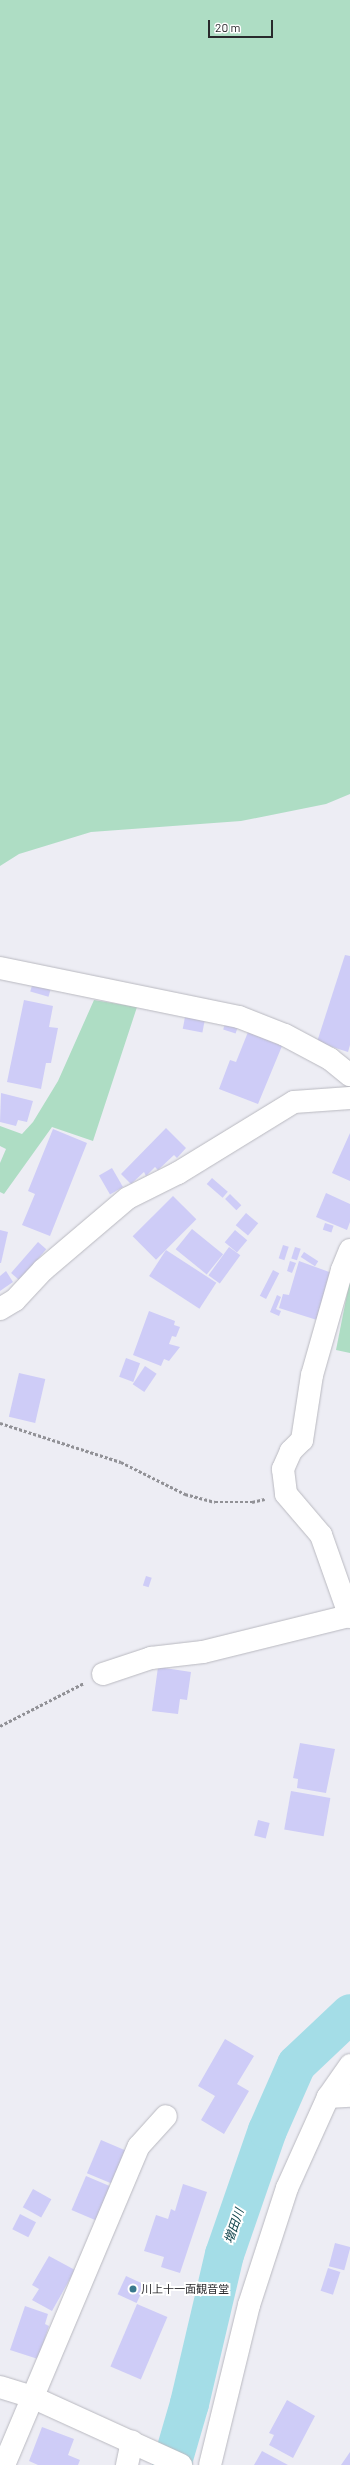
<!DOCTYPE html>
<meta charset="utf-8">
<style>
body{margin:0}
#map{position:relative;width:350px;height:2465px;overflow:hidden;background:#ededf4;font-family:Barlow,"Noto Sans JP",sans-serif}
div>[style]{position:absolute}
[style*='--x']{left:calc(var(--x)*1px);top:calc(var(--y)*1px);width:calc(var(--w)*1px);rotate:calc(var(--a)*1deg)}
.green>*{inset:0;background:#aeddc4}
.river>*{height:39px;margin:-19.5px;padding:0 19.5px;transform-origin:19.5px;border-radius:19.5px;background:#a4dde7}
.building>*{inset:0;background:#ceccf7;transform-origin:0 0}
.path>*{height:2.5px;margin-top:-1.25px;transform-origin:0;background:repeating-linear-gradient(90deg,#919196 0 3px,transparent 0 5px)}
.roads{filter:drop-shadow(0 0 1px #b9b9c0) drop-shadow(0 0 1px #b9b9c0)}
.minor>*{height:22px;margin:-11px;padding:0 11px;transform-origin:11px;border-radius:11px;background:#fff}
.dots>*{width:11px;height:11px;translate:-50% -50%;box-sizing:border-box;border:2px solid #fff;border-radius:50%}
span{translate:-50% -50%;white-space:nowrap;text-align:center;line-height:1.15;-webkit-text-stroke:4px #fff;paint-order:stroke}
.poi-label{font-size:11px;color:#29292c}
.left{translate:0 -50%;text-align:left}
.water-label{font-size:12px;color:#083e45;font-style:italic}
.scale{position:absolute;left:208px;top:20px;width:65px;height:18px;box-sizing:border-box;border:2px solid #29292c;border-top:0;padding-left:5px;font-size:12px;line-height:14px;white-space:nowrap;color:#29292c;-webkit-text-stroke:3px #fff;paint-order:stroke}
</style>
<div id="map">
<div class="green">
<div style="clip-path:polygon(0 0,350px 0,350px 794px,326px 804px,241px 821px,91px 832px,19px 854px,0 866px)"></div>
<div style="clip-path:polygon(94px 1000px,137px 1007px,93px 1141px,52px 1127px,4px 1194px,0 1192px,0 1163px,6px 1149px,0 1146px,0 1126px,22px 1134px,33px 1122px,58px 1081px)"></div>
<div style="clip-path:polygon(350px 1279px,350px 1353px,336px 1350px)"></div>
</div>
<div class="river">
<div style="--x:171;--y:2465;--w:65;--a:-73.8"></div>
<div style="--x:189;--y:2403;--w:153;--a:-76.8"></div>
<div style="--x:224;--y:2254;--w:131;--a:-70.9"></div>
<div style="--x:267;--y:2130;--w:72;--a:-66.3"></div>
<div style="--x:296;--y:2064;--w:74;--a:-43.4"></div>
</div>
<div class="building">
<div style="clip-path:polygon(345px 955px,350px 956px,350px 1045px,348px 1052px,317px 1042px)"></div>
<div style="left:33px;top:982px;width:19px;height:10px;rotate:16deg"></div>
<div style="clip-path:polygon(24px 1000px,53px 1006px,49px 1027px,58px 1028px,51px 1063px,46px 1063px,41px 1089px,7px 1082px)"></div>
<div style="left:186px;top:1012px;width:20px;height:17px;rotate:11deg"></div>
<div style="left:226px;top:1021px;width:13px;height:9px;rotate:18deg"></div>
<div style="clip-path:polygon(248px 1032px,282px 1046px,258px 1104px,219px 1089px,230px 1060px,236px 1062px)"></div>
<div style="clip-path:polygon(1px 1093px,33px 1101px,27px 1122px,18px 1120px,16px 1126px,0 1122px)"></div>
<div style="clip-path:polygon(166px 1128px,186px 1148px,177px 1158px,174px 1155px,158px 1170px,155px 1167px,146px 1176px,144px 1172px,131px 1184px,121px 1174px)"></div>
<div style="clip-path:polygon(53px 1129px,87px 1143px,50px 1236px,22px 1225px,35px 1194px,28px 1191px)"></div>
<div style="clip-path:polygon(350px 1133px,350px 1181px,332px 1173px)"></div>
<div style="left:112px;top:1168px;width:22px;height:15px;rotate:60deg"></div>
<div style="left:212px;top:1178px;width:21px;height:8px;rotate:41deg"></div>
<div style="clip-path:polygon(326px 1193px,350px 1204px,350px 1222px,347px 1230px,316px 1217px)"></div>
<div style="left:230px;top:1194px;width:16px;height:7px;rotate:45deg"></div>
<div style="left:173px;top:1196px;width:33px;height:57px;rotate:45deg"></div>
<div style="left:246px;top:1213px;width:16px;height:16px;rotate:40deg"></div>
<div style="left:325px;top:1223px;width:9px;height:7px;rotate:18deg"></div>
<div style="left:192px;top:1229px;width:40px;height:26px;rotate:39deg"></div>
<div style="clip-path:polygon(0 1230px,8px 1232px,1px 1263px,0 1263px)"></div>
<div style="left:235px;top:1230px;width:16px;height:16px;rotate:40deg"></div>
<div style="left:38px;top:1242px;width:11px;height:41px;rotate:41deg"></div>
<div style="left:283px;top:1245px;width:6px;height:14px;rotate:18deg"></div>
<div style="left:229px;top:1247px;width:14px;height:35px;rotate:36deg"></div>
<div style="left:295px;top:1247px;width:6px;height:12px;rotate:18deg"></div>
<div style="left:166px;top:1250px;width:60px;height:31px;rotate:33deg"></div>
<div style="left:304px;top:1252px;width:17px;height:6px;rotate:33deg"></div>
<div style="clip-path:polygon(290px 1261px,296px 1263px,292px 1273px,287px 1271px)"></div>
<div style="clip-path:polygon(299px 1261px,332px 1273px,317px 1320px,279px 1308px,283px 1294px,289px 1295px)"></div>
<div style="left:273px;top:1270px;width:7px;height:29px;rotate:27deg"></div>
<div style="clip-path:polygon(6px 1271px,13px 1282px,0 1291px,0 1276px)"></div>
<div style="clip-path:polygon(277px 1295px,281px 1297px,276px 1309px,281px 1311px,279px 1316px,270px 1312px)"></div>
<div style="clip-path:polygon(149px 1311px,175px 1321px,174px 1325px,180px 1327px,176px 1337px,172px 1336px,169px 1344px,180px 1347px,169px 1361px,164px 1359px,161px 1366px,133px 1355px)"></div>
<div style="left:126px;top:1358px;width:15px;height:20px;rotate:20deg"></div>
<div style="left:145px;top:1366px;width:14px;height:22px;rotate:34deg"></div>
<div style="left:19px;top:1373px;width:27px;height:45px;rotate:13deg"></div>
<div style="left:146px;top:1576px;width:6px;height:10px;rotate:18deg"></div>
<div style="clip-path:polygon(158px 1667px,191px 1672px,187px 1700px,180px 1699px,178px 1714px,152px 1711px)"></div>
<div style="clip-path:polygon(300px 1743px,335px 1749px,326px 1793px,297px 1788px,298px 1779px,293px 1778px)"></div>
<div style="left:291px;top:1791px;width:40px;height:39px;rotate:10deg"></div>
<div style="left:258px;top:1820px;width:12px;height:16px;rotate:14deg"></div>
<div style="clip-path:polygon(225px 2039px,254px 2056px,237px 2084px,249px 2091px,224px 2134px,201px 2120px,215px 2096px,198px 2086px)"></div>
<div style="left:101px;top:2140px;width:30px;height:36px;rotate:23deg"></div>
<div style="left:86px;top:2176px;width:30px;height:37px;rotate:23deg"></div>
<div style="clip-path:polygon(183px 2184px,207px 2192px,180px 2273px,161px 2267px,164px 2257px,144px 2251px,156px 2215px,168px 2219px,171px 2209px,175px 2211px)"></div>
<div style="left:33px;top:2189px;width:21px;height:21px;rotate:29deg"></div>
<div style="left:20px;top:2214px;width:18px;height:17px;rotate:27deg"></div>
<div style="left:335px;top:2243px;width:16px;height:24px;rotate:15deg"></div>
<div style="clip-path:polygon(49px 2256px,75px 2270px,52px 2311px,32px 2300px,39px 2289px,32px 2285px)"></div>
<div style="left:328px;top:2268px;width:13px;height:24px;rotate:18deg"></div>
<div style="left:126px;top:2276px;width:21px;height:20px;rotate:25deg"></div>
<div style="left:137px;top:2304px;width:33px;height:68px;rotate:23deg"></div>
<div style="clip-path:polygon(25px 2306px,48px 2314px,45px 2324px,49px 2326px,38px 2359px,10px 2350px)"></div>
<div style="clip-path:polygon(287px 2400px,315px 2416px,293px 2458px,269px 2445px,274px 2435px,269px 2433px)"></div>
<div style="clip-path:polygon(42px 2427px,74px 2439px,68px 2455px,80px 2460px,78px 2465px,38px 2465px,29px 2461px)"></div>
<div style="clip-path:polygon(262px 2451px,288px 2465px,254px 2465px)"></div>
<div style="clip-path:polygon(350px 2452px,350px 2465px,341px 2465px)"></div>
</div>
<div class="path">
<div style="--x:0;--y:1423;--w:127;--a:17.9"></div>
<div style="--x:121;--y:1462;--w:72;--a:26.6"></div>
<div style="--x:185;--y:1494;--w:31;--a:15"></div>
<div style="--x:215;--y:1502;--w:37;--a:0"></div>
<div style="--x:252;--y:1502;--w:13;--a:-13"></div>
<div style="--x:0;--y:1726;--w:94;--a:-27.1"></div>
</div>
<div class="roads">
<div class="minor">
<div style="--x:0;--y:968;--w:244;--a:11.6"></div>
<div style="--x:239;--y:1017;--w:49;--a:21.4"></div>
<div style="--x:285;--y:1035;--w:51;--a:28.1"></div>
<div style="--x:330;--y:1059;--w:26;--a:39"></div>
<div style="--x:350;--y:1250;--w:22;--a:112"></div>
<div style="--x:342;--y:1270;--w:109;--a:105.9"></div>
<div style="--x:312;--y:1375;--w:66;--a:98.7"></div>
<div style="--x:302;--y:1440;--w:16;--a:135"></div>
<div style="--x:291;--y:1451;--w:20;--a:114"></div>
<div style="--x:283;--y:1469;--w:25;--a:83"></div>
<div style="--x:286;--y:1494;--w:54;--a:49.5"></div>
<div style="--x:321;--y:1535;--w:87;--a:70.5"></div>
<div style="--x:0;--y:1309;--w:17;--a:-31"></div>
<div style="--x:15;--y:1300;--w:41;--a:-47"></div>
<div style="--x:43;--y:1270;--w:111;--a:-40.3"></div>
<div style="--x:128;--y:1198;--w:56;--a:-26.6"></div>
<div style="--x:178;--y:1173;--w:136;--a:-31.5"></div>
<div style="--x:294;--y:1102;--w:56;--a:-4.1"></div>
<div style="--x:103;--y:1674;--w:51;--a:-18.4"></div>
<div style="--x:151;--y:1658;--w:52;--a:-6.6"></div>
<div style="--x:203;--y:1652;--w:149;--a:-13.9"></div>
<div style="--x:328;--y:2097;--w:39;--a:-55"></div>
<div style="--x:0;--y:2387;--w:34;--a:17"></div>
<div style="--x:32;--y:2397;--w:164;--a:24.5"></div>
<div style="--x:4;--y:2465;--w:346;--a:-67.1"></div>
<div style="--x:139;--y:2146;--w:40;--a:-48"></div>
<div style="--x:127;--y:2465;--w:24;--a:-78"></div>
<div style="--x:210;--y:2465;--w:165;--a:-76.3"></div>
<div style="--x:249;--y:2305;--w:123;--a:-72"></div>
<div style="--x:287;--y:2188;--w:100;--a:-65.7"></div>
<div style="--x:328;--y:2097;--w:22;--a:-3"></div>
</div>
</div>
<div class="dots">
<div style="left:133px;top:2289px;background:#3a788e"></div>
</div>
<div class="poi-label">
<span class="left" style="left:141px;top:2289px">川上十一面観音堂</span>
</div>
<div class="water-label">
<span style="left:234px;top:2226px;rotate:-71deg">増田川</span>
</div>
<div class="scale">20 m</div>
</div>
